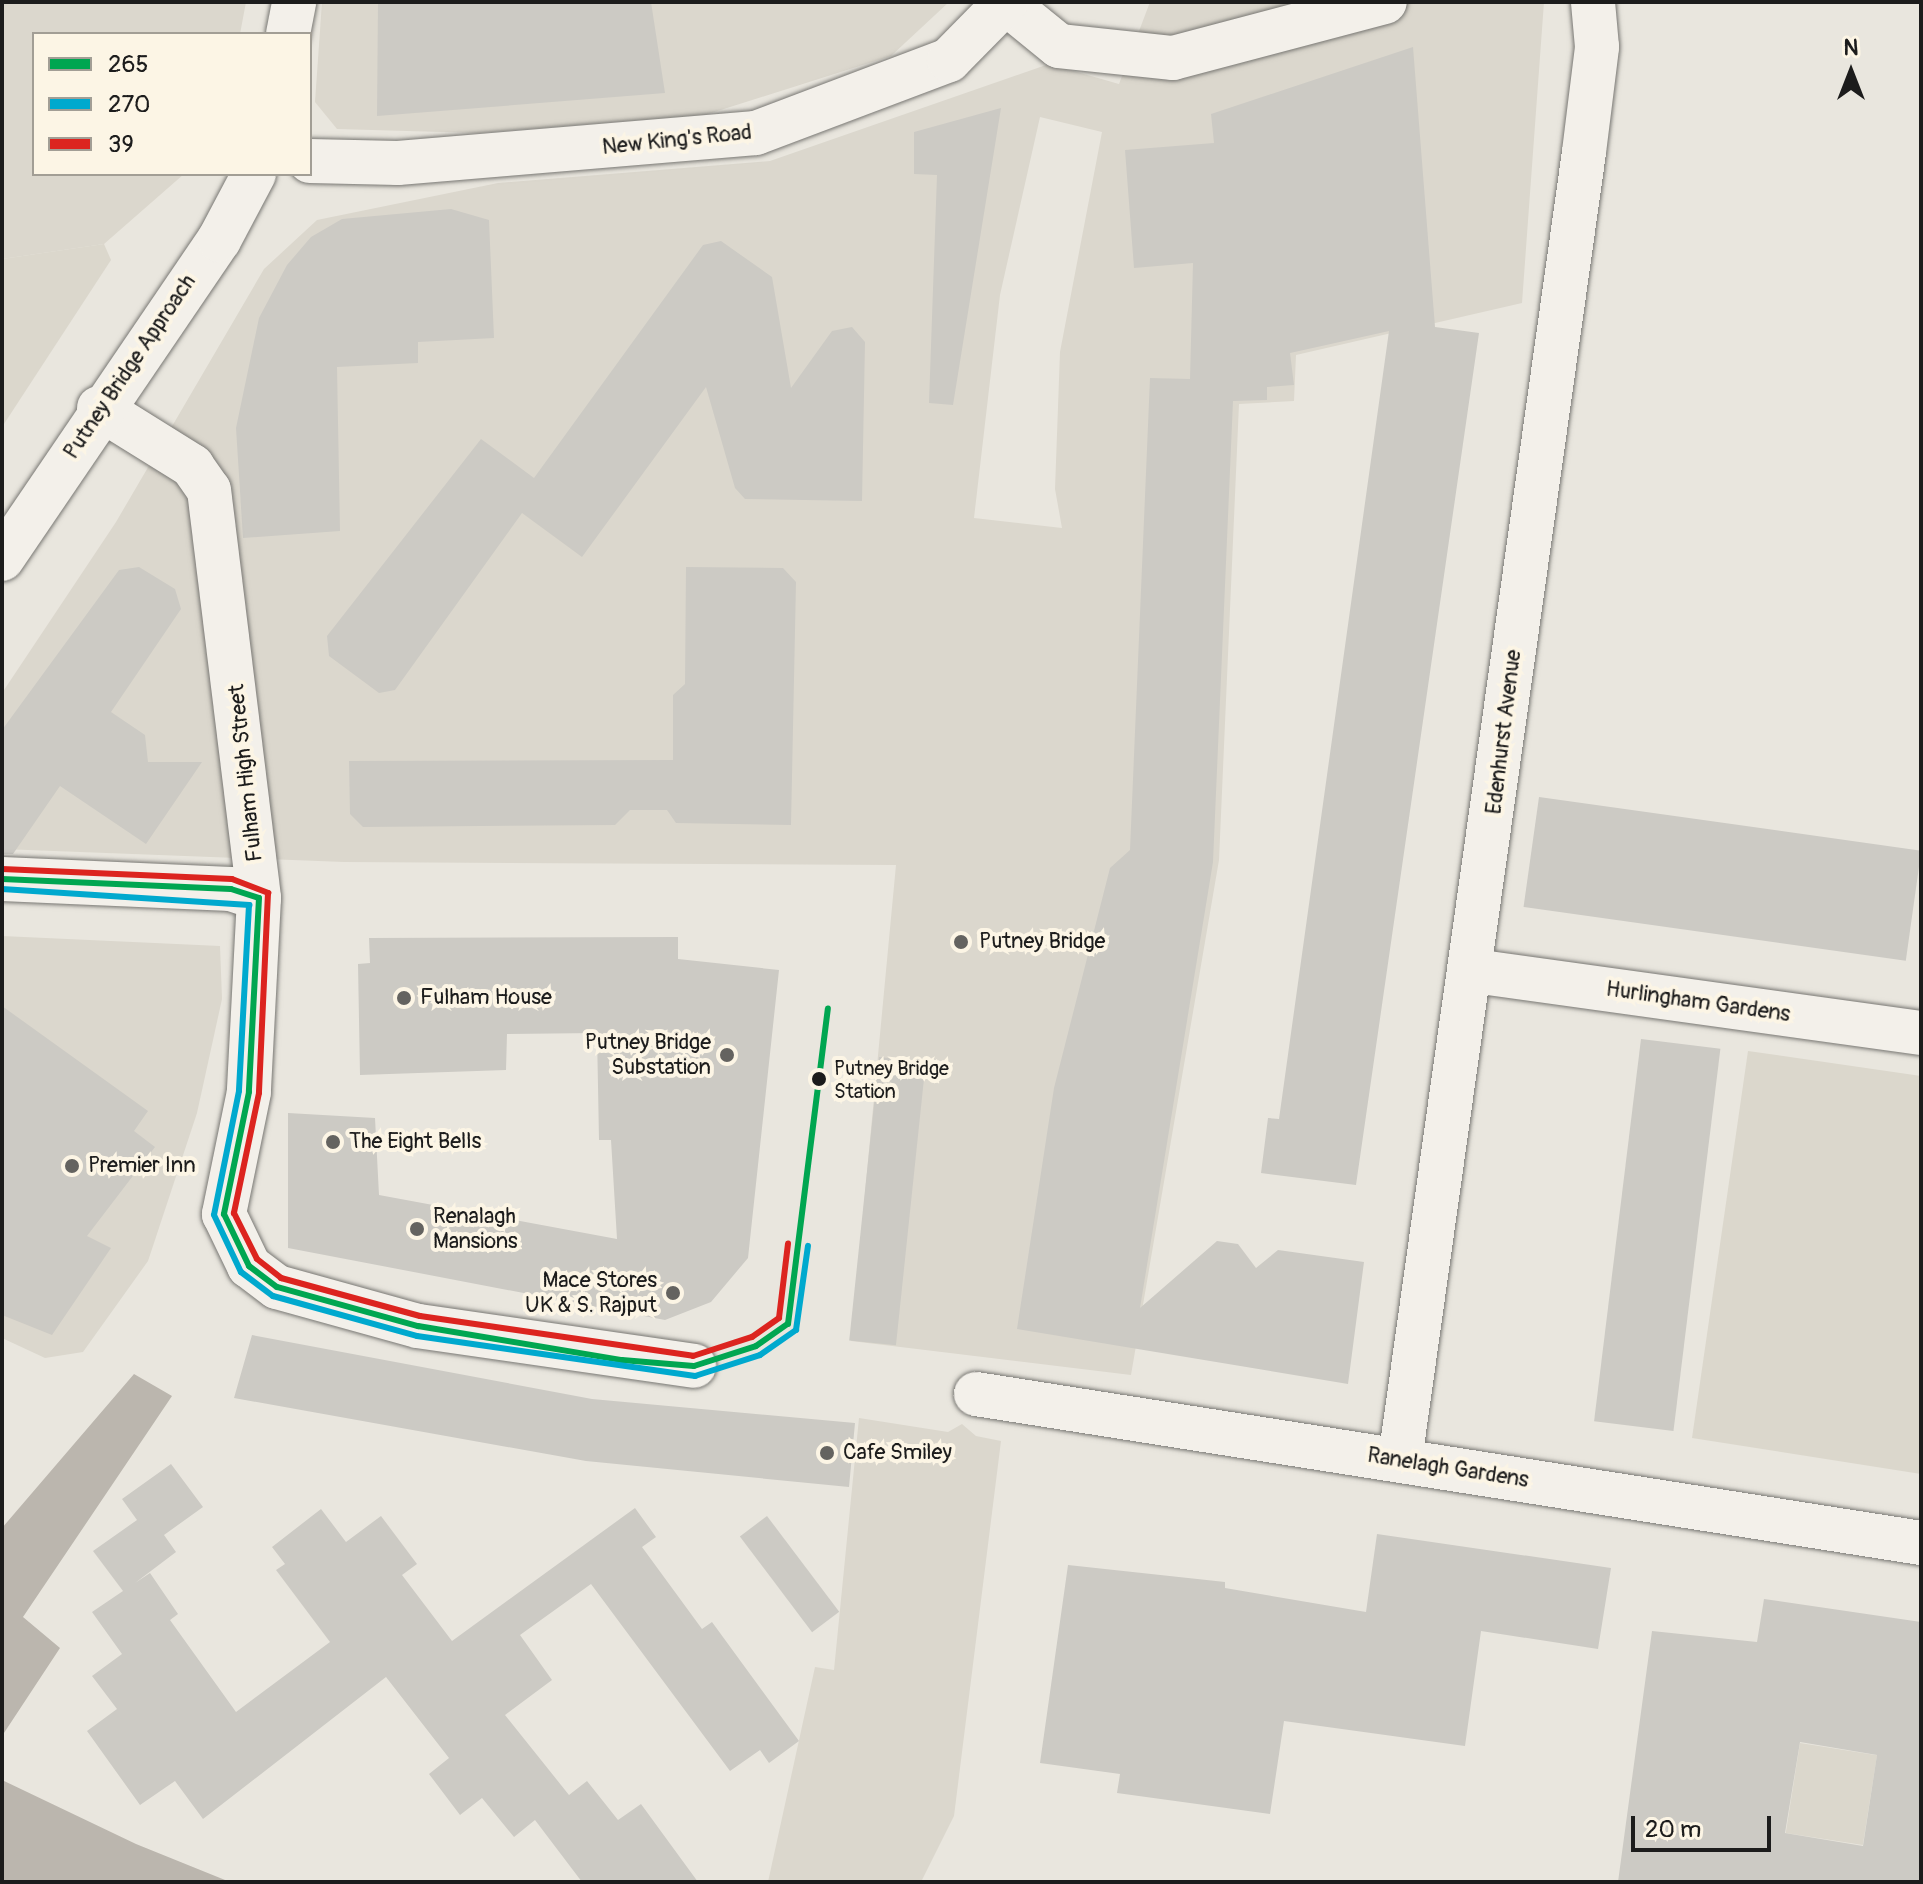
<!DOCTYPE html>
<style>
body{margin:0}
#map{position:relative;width:1923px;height:1884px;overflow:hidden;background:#e9e6de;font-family:Pangolin,sans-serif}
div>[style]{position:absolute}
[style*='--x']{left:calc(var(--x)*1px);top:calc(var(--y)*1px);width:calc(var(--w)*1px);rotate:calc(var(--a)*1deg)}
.built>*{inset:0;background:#dbd7cd}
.green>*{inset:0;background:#dbd7cc;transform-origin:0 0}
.water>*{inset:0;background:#bbb6ae}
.building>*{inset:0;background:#cccac4;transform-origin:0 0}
.roads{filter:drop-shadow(0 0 2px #787773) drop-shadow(0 0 2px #787773)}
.minor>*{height:44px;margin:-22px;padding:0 22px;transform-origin:22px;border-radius:22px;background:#f3f0ea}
.major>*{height:44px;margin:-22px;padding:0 22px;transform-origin:22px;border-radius:22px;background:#f3f0ea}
.bus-1>*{height:6px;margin:-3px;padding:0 3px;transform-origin:3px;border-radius:3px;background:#00a651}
.bus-2>*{height:6px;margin:-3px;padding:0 3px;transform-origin:3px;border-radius:3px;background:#00a9ce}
.bus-3>*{height:6px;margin:-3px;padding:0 3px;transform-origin:3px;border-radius:3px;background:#dc241f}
.dots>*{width:22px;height:22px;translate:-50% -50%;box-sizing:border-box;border:4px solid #fcf5e5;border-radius:50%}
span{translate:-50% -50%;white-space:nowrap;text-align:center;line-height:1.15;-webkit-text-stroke:8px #fcf5e5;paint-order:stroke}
.bus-label{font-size:20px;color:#1c1c1c}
.left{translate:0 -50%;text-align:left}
.street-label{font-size:22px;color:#1c1c1c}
.poi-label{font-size:22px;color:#1c1c1c}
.right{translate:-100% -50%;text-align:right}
.frame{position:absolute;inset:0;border:4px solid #1c1c1c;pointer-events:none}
.legend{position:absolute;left:32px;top:32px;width:280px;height:144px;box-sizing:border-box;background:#fcf5e5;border:2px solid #a29e95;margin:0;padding:10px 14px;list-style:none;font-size:24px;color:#1c1c1c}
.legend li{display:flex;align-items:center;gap:16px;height:40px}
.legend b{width:40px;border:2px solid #a29e95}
.north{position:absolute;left:1811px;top:32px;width:80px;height:80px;-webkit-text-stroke:6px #fcf5e5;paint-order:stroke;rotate:0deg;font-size:22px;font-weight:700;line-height:32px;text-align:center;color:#1c1c1c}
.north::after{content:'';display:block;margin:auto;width:28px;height:36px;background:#1c1c1c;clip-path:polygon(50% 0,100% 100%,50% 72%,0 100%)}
.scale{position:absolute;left:1631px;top:1816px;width:140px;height:36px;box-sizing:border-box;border:4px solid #1c1c1c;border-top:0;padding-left:10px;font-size:24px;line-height:28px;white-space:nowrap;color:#1c1c1c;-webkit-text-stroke:6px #fcf5e5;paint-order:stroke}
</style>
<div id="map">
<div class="built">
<div style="clip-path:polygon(2px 2px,246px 2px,240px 34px,34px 34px,34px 174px,184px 174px,104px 244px,2px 259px)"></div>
<div style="clip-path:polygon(322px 2px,949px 2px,891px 56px,705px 115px,478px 133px,337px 129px,315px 102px)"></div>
<div style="clip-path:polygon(evenodd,1150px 2px,1544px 2px,1522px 303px,1296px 355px,1294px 401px,1239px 404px,1219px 860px,1131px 1375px,851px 1341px,896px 865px,344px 862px,2px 849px,2px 693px,116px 522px,264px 269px,317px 220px,498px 183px,770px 161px,1049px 64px,1119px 84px,1150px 2px,1040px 117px,1102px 132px,1060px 352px,1055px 489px,1062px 528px,974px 518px,1000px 295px,1040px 117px)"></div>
<div style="clip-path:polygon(2px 936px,220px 946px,222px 999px,197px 1113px,148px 1261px,83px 1352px,45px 1358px,2px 1338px)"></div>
<div style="clip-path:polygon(859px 1418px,948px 1432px,962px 1424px,976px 1436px,1001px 1441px,954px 1816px,921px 1882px,768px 1882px,815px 1667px,834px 1670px)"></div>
</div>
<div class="green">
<div style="clip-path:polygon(104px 244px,111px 260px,2px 427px,2px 259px)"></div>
<div style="clip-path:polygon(1748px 1051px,1921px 1076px,1921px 1474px,1692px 1438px)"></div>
<div style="left:1800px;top:1743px;width:78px;height:91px;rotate:9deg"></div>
</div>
<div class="water">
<div style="clip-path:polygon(134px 1374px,172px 1396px,23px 1617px,60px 1648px,2px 1736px,2px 1528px)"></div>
<div style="clip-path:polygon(2px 1780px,136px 1844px,230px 1882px,2px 1882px)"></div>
</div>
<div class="building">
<div style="clip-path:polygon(378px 2px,651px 2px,665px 93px,377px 116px)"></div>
<div style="clip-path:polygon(1413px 47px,1435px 327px,1479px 333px,1356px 1185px,1261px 1173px,1268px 1118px,1279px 1119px,1389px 331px,1290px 353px,1294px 385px,1267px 387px,1267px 400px,1233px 401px,1213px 862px,1140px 1308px,1217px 1241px,1238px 1244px,1256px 1268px,1278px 1250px,1364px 1262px,1348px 1384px,1017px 1329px,1054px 1088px,1110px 868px,1130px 850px,1150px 378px,1190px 379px,1193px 263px,1134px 268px,1125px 150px,1214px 143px,1211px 114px)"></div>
<div style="clip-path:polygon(1001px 108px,953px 405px,929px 403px,937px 175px,914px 174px,914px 132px)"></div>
<div style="clip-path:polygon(451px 209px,489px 220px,494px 338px,418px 342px,418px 363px,337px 367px,340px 531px,243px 538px,236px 428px,259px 318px,287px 265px,311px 237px,342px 219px)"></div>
<div style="clip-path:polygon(721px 241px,772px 277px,791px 388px,832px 331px,852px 327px,865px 342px,862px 501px,745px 499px,735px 488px,706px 387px,582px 557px,522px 513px,395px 690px,379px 693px,329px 656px,327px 636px,481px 439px,534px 478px,703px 245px)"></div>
<div style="clip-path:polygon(139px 567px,175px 589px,181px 609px,111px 712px,145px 735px,148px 762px,202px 762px,146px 844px,60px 786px,13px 854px,2px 854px,2px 730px,119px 570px)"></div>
<div style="clip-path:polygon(686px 567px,783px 568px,796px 582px,791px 825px,676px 823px,667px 810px,630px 810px,615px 825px,363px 827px,350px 814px,349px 761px,673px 760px,673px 695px,685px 684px)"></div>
<div style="left:1539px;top:797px;width:386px;height:111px;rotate:8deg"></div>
<div style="clip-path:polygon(678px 937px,678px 959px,779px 970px,748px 1258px,711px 1302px,665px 1320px,288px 1248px,288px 1113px,375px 1118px,379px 1195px,617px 1239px,611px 1140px,599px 1140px,597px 1033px,507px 1034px,506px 1070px,360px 1075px,358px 964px,370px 963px,369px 938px)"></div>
<div style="clip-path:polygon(2px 1006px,148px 1111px,134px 1131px,155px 1147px,87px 1236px,111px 1248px,52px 1335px,2px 1315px)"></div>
<div style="left:1641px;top:1039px;width:80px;height:385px;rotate:7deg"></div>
<div style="left:879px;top:1057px;width:47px;height:285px;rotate:6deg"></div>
<div style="clip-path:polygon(252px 1335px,592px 1399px,855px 1423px,849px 1487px,586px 1461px,234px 1398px)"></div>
<div style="clip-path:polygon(171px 1464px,203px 1507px,164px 1535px,176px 1552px,135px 1583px,150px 1573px,178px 1614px,170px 1620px,236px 1712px,330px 1642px,276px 1570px,285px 1564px,272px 1547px,321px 1509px,346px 1542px,381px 1516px,417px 1564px,402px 1575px,452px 1641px,635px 1508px,656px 1537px,642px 1547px,702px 1629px,712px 1622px,799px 1741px,769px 1763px,760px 1750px,730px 1771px,591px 1584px,520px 1635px,552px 1680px,505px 1715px,569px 1795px,587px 1781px,618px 1820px,641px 1804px,698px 1882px,582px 1882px,535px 1820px,514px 1837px,482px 1798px,460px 1815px,429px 1774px,449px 1758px,386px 1677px,203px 1819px,175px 1781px,140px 1805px,87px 1731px,117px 1709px,92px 1676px,122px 1654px,92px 1612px,123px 1591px,93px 1551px,137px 1520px,122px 1499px)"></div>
<div style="left:767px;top:1516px;width:120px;height:34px;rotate:53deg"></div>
<div style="clip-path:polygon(1377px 1534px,1611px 1568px,1598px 1649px,1481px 1631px,1465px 1746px,1284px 1721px,1270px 1814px,1117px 1793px,1120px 1774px,1040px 1763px,1068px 1565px,1225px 1582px,1225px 1588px,1366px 1612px)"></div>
<div style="clip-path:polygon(evenodd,1764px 1599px,1921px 1622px,1921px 1882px,1618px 1882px,1652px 1631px,1757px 1642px,1764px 1599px,1800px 1742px,1877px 1755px,1863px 1846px,1785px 1833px,1800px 1742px)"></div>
</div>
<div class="roads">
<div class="minor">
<div style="--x:1006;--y:3;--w:68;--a:39.1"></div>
<div style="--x:1059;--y:46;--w:115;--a:6"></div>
<div style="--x:1173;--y:58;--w:219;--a:-14.8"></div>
<div style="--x:99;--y:408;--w:110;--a:31.9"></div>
<div style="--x:192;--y:466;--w:29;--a:55"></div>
<div style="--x:209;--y:490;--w:411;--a:83"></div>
<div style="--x:259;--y:898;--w:194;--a:93"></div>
<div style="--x:249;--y:1092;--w:125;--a:101.6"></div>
<div style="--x:224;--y:1214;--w:58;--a:64.3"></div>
<div style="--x:249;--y:1266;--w:35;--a:37"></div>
<div style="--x:277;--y:1287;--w:146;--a:15.5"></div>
<div style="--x:418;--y:1326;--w:279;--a:8.2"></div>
<div style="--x:2;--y:879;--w:229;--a:2.5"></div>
<div style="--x:231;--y:889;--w:29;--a:18"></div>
<div style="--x:1474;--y:971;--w:451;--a:7.9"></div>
<div style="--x:976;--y:1394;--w:957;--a:8.96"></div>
<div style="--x:1400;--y:1460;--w:1321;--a:-81.99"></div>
<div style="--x:1584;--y:152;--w:106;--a:-82.9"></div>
<div style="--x:1597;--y:47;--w:45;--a:-95.1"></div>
</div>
<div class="major">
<div style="--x:288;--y:34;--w:33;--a:-79"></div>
<div style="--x:310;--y:161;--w:88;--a:1.3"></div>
<div style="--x:398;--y:163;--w:359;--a:-4.8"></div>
<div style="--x:756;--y:133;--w:206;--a:-20.7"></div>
<div style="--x:949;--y:60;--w:81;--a:-45.5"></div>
<div style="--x:2;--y:559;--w:386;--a:-55.8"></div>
<div style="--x:219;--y:240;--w:75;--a:-62.1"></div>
</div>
</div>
<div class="bus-1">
<div style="--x:2;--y:879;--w:229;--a:2.5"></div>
<div style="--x:231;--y:889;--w:29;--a:18"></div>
<div style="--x:259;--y:898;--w:194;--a:93"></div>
<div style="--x:249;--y:1092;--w:125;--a:101.6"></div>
<div style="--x:224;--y:1214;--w:58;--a:64.3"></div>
<div style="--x:249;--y:1266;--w:35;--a:37"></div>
<div style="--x:277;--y:1287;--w:146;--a:15.5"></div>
<div style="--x:418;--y:1326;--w:207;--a:9.5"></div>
<div style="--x:622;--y:1360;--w:72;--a:4.8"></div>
<div style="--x:694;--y:1366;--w:65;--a:-17.9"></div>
<div style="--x:756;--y:1346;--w:39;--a:-35"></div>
<div style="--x:788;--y:1324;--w:318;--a:-82.8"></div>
</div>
<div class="bus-2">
<div style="--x:2;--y:889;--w:248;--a:3.7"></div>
<div style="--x:249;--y:905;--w:186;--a:93.1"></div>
<div style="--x:239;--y:1091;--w:126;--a:101.4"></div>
<div style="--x:214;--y:1215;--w:63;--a:64.7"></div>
<div style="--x:241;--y:1272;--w:40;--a:37"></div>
<div style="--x:273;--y:1296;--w:149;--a:15.5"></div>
<div style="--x:417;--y:1336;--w:281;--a:8.2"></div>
<div style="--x:695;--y:1376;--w:68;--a:-17.9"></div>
<div style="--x:760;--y:1355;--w:44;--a:-34.8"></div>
<div style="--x:796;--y:1330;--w:85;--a:-81.9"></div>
</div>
<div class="bus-3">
<div style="--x:2;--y:869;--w:230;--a:2.5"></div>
<div style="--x:232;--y:879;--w:39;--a:21"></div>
<div style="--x:268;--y:893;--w:200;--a:92.6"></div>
<div style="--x:259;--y:1093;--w:123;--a:101.8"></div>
<div style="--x:234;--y:1213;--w:51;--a:63.4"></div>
<div style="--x:257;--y:1259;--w:31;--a:38"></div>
<div style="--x:281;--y:1278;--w:144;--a:15.3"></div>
<div style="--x:420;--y:1316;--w:276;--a:8.3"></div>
<div style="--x:693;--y:1356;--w:62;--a:-17.9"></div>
<div style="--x:752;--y:1337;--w:33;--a:-35"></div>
<div style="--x:779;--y:1318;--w:75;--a:-83.1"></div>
</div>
<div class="dots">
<div style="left:961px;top:942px;background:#646360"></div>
<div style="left:404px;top:998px;background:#646360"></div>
<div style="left:727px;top:1055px;background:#646360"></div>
<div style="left:819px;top:1079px;background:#1c1c1c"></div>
<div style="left:333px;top:1142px;background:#646360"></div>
<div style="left:72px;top:1166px;background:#646360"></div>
<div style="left:417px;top:1229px;background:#646360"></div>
<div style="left:673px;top:1293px;background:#646360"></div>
<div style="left:827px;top:1453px;background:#646360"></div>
</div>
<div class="bus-label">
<span class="left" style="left:834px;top:1080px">Putney Bridge<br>Station</span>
</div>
<div class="street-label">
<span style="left:677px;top:140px;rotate:-6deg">New King's Road</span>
<span style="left:130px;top:367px;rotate:-56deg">Putney Bridge Approach</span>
<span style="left:1504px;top:732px;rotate:-83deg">Edenhurst Avenue</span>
<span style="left:246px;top:773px;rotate:-96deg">Fulham High Street</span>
<span style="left:1698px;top:1002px;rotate:8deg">Hurlingham Gardens</span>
<span style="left:1448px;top:1468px;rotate:9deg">Ranelagh Gardens</span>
</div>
<div class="poi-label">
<span class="left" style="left:979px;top:942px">Putney Bridge</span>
<span class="left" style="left:420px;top:998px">Fulham House</span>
<span class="right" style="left:711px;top:1055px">Putney Bridge<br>Substation</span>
<span class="left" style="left:349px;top:1142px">The Eight Bells</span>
<span class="left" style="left:88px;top:1166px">Premier Inn</span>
<span class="left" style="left:433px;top:1229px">Renalagh<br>Mansions</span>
<span class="right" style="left:657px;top:1293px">Mace Stores<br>UK &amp; S. Rajput</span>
<span class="left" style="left:843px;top:1453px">Cafe Smiley</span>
</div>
<div class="frame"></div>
<ul class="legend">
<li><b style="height:10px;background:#00a651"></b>265</li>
<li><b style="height:10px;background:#00a9ce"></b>270</li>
<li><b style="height:10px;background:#dc241f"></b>39</li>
</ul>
<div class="north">N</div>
<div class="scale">20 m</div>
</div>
